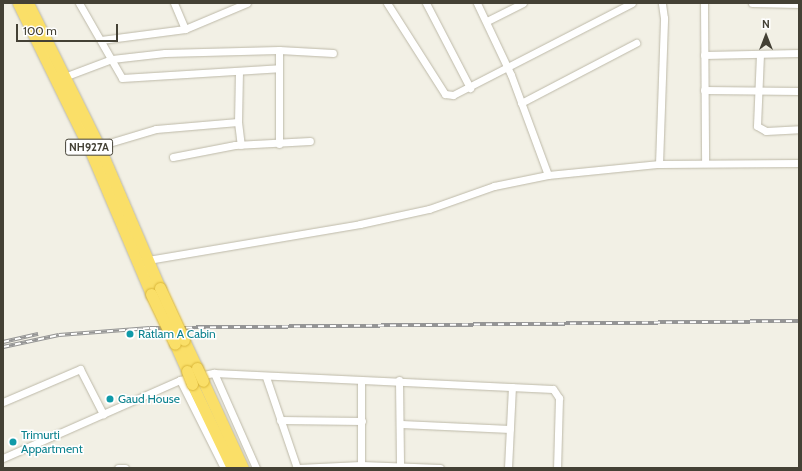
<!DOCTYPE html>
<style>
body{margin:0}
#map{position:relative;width:802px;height:471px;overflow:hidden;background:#f2f0e5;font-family:Cabin,sans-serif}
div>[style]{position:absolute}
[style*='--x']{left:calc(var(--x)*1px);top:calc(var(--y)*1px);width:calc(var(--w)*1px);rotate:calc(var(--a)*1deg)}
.roads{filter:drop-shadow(0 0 1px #bdb9a8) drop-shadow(0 0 1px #bdb9a8)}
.minor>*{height:7px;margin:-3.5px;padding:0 3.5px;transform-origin:3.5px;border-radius:3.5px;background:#fff}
.highway>*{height:11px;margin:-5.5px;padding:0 5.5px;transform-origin:5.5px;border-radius:5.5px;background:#fadf68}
.rail>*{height:3.5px;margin-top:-1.75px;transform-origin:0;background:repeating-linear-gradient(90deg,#fff 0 6px,#959595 0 12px);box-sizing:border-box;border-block:1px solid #959595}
.bridges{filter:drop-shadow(0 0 1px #d9b538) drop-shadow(0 0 1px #d9b538)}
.highway-bridge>*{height:11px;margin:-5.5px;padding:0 5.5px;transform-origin:5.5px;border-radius:5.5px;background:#fadf68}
.dots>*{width:11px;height:11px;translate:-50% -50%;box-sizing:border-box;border:2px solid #fff;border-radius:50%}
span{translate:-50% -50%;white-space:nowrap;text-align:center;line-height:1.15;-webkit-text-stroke:3px #fff;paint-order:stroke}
.shield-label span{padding:1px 3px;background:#fff;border:1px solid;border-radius:3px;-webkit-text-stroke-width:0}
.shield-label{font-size:11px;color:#444135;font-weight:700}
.culture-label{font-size:12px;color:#0d838f}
.left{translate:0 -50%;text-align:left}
.frame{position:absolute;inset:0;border:4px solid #444135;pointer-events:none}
.north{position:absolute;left:746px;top:16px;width:40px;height:40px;-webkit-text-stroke:3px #fff;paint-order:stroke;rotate:0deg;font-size:11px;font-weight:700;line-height:16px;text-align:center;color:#444135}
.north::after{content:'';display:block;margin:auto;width:14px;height:18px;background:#444135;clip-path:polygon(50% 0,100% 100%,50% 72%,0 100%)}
.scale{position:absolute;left:16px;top:24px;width:102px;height:18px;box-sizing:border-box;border:2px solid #444135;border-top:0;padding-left:5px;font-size:12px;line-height:14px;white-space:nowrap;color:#444135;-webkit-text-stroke:3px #fff;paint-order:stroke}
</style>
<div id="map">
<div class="roads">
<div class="minor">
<div style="--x:79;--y:3;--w:86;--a:60.2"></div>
<div style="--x:122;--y:78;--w:157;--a:-3.6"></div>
<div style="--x:174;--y:3;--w:28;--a:67"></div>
<div style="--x:387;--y:3;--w:108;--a:57.5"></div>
<div style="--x:445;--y:94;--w:8;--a:7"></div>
<div style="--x:453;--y:95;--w:201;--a:-27.2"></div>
<div style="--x:426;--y:3;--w:96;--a:62.6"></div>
<div style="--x:704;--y:3;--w:160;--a:89.6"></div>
<div style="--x:752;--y:3;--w:47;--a:1.2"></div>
<div style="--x:487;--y:21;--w:40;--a:-26.6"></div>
<div style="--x:101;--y:40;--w:85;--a:-7.5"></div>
<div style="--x:185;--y:29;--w:67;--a:-22.8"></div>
<div style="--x:279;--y:50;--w:94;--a:90"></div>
<div style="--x:760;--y:54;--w:72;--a:92.4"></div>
<div style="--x:757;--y:126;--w:10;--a:29"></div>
<div style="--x:766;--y:131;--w:33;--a:-3"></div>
<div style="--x:704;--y:55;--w:95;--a:-1.2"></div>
<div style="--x:239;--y:71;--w:51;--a:91.1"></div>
<div style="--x:238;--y:122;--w:23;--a:83"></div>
<div style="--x:64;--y:77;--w:51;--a:-20.6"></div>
<div style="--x:112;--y:59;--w:53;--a:-6.5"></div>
<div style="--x:165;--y:53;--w:114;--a:-1.5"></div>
<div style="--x:279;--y:50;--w:54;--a:3.2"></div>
<div style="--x:704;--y:90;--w:95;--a:0.6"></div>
<div style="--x:521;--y:103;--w:130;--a:-27.6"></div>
<div style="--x:99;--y:146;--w:59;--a:-16.6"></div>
<div style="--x:156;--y:129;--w:82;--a:-4.9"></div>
<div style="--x:173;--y:157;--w:63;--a:-11"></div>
<div style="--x:235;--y:145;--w:75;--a:-3.1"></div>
<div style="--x:659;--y:164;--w:146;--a:-88"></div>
<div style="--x:664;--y:18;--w:15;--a:-98"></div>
<div style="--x:548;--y:175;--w:112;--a:-5.7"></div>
<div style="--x:659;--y:164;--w:140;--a:-0.4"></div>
<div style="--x:148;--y:260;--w:215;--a:-9.6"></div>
<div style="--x:360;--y:224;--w:71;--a:-12.3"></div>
<div style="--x:429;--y:209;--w:69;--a:-19.5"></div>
<div style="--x:494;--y:186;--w:55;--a:-11.5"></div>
<div style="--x:548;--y:175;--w:107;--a:-110.3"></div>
<div style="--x:511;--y:75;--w:80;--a:-115.3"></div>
<div style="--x:214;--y:373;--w:104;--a:66.1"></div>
<div style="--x:266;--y:377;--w:96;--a:71.2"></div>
<div style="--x:180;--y:380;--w:98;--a:63.4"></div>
<div style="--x:361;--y:380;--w:85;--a:90"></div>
<div style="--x:361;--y:465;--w:79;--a:2.2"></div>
<div style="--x:399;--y:380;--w:86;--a:89.3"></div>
<div style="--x:3;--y:402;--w:84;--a:-23.2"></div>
<div style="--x:80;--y:369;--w:51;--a:62.9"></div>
<div style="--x:280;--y:420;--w:82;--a:0.7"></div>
<div style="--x:401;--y:424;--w:109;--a:2.6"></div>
<div style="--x:3;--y:458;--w:193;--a:-23.8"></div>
<div style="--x:180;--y:380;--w:35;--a:-12"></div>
<div style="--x:214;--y:373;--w:339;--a:2.7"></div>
<div style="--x:553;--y:389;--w:11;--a:56"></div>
<div style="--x:559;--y:398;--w:70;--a:91.6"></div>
<div style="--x:118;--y:468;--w:7;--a:0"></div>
<div style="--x:298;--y:468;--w:63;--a:-2.7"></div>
<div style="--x:508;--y:468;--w:81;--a:-87.2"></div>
</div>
<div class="highway">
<div style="--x:18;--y:3;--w:161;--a:63.9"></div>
<div style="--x:89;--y:148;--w:159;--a:67"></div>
<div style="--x:28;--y:3;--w:160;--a:63.6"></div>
<div style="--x:99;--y:146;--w:155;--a:66.8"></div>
<div style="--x:184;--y:340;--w:31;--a:65"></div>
<div style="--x:175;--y:344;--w:30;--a:66"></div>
<div style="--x:203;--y:381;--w:96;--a:65.3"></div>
<div style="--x:192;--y:384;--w:93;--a:64.5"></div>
</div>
</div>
<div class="rail">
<div style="--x:3;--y:342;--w:36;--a:-13"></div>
<div style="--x:3;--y:347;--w:57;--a:-12.1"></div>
<div style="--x:59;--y:335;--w:91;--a:-4.4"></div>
<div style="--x:150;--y:328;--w:649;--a:-0.62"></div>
</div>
<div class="bridges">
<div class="highway-bridge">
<div style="--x:160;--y:288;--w:57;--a:65.2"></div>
<div style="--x:151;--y:294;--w:55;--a:64.4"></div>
<div style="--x:197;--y:368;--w:14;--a:65"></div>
<div style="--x:187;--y:371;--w:14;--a:69"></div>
</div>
</div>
<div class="dots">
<div style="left:130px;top:334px;background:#0f9aa8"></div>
<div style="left:110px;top:399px;background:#0f9aa8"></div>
<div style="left:13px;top:442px;background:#0f9aa8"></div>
</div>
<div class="shield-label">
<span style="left:89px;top:147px">NH927A</span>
</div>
<div class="culture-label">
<span class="left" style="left:138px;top:334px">Ratlam A Cabin</span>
<span class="left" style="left:118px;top:399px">Gaud House</span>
<span class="left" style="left:21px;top:442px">Trimurti<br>Appartment</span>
</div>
<div class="frame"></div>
<div class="north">N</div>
<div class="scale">100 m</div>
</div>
